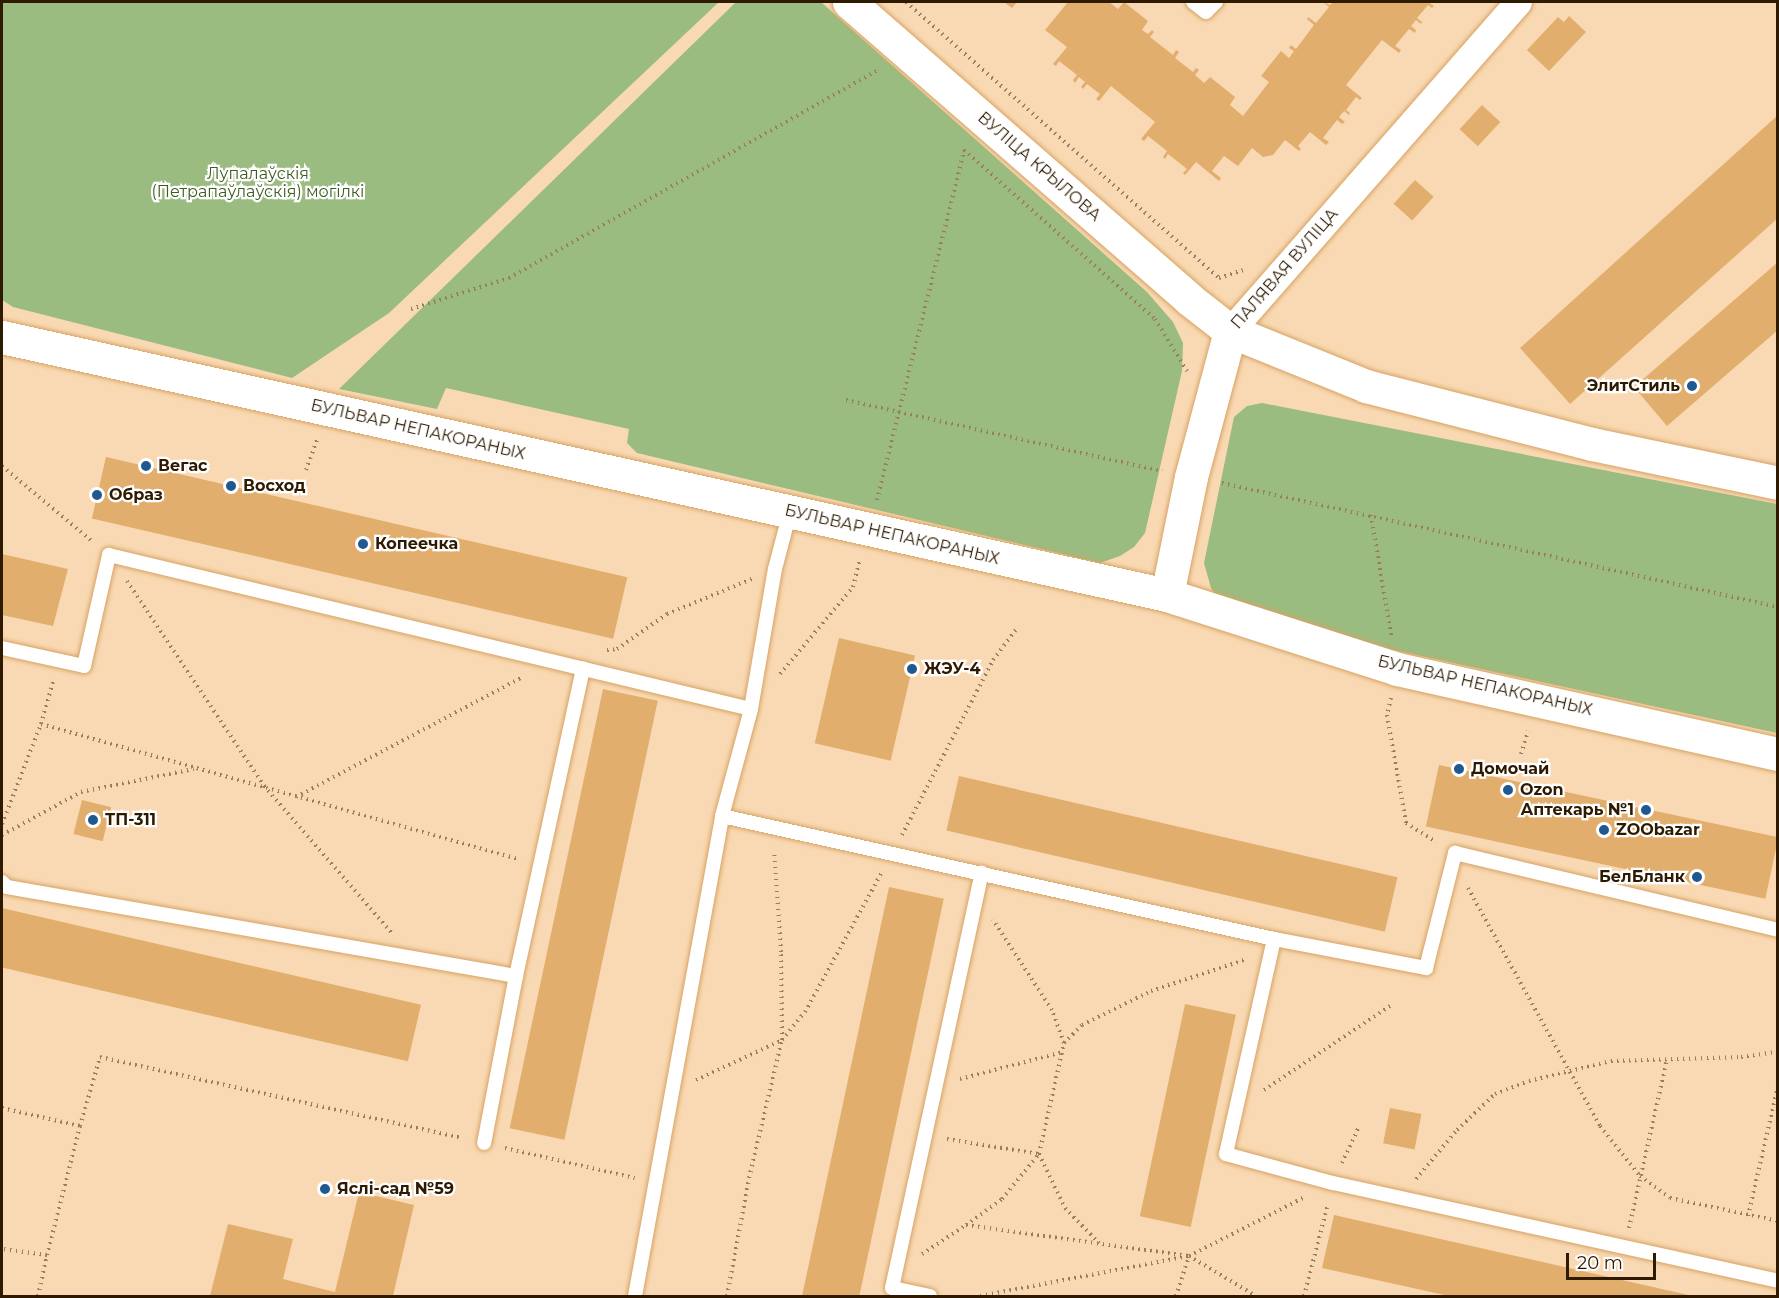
<!DOCTYPE html>
<meta charset="utf-8">
<style>
body{margin:0}
#map{position:relative;width:1779px;height:1298px;overflow:hidden;background:#f9d9b3;font-family:Montserrat,sans-serif}
div>[style]{position:absolute}
[style*='--x']{left:calc(var(--x)*1px);top:calc(var(--y)*1px);width:calc(var(--w)*1px);rotate:calc(var(--a)*1deg)}
.green>*{inset:0;background:#9bbc80}
.building>*{inset:0;background:#e2ae6d;transform-origin:0 0}
.path>*{height:4px;margin-top:-2px;transform-origin:0;background:repeating-linear-gradient(90deg,#987e5e 0 1.5px,transparent 0 6px)}
.roads{filter:drop-shadow(0 0 2px #d7a363) drop-shadow(0 0 2px #d7a363)}
.lane>*{height:14px;margin:-7px;padding:0 7px;transform-origin:7px;border-radius:7px;background:#fff}
.street>*{height:27px;margin:-13.5px;padding:0 13.5px;transform-origin:13.5px;border-radius:13.5px;background:#fff}
.secondary>*{height:33px;margin:-16.5px;padding:0 16.5px;transform-origin:16.5px;border-radius:16.5px;background:#fff}
.dots>*{width:16px;height:16px;translate:-50% -50%;box-sizing:border-box;border:3px solid #fff;border-radius:50%}
span{translate:-50% -50%;white-space:nowrap;text-align:center;line-height:1.15;-webkit-text-stroke:4.5px #fff;paint-order:stroke}
.street-label{font-size:16px;color:#2d1a00}
.park-label{font-size:16px;color:#3e5c20}
.poi-label{font-size:16px;color:#2d1a00;font-weight:700}
.right{translate:-100% -50%;text-align:right}
.left{translate:0 -50%;text-align:left}
.frame{position:absolute;inset:0;border:3px solid #2d1a00;pointer-events:none}
.scale{position:absolute;left:1566px;top:1253px;width:90px;height:27px;box-sizing:border-box;border:3px solid #2d1a00;border-top:0;padding-left:8px;font-size:18px;line-height:21px;white-space:nowrap;color:#2d1a00;-webkit-text-stroke:4px #fff;paint-order:stroke}
</style>
<div id="map">
<div class="green">
<div style="clip-path:polygon(2px 2px,719px 2px,389px 313px,292px 378px,13px 307px,2px 300px)"></div>
<div style="clip-path:polygon(736px 2px,821px 2px,1147px 292px,1173px 322px,1183px 343px,1182px 371px,1145px 533px,1134px 547px,1120px 556px,1100px 563px,637px 453px,627px 443px,629px 429px,446px 388px,437px 409px,339px 389px)"></div>
<div style="clip-path:polygon(1262px 403px,1777px 504px,1777px 733px,1241px 617px,1224px 608px,1211px 588px,1204px 563px,1234px 417px,1247px 406px)"></div>
</div>
<div class="building">
<div style="clip-path:polygon(1004px 2px,1017px 2px,1012px 8px)"></div>
<div style="clip-path:polygon(1068px 2px,1109px 2px,1118px 9px,1124px 2px,1148px 21px,1142px 30px,1148px 34px,1152px 30px,1154px 32px,1150px 37px,1173px 55px,1176px 50px,1179px 52px,1175px 58px,1193px 72px,1196px 68px,1199px 70px,1195px 75px,1204px 83px,1210px 77px,1235px 97px,1230px 105px,1243px 116px,1269px 82px,1261px 76px,1281px 51px,1289px 58px,1294px 51px,1289px 48px,1291px 45px,1296px 49px,1314px 25px,1307px 19px,1308px 17px,1316px 23px,1329px 7px,1323px 2px,1330px 5px,1333px 2px,1428px 2px,1434px 6px,1432px 8px,1428px 5px,1417px 18px,1422px 22px,1421px 24px,1416px 20px,1411px 26px,1416px 30px,1415px 33px,1409px 29px,1395px 46px,1401px 50px,1399px 53px,1382px 40px,1346px 85px,1362px 98px,1360px 100px,1356px 97px,1346px 110px,1350px 113px,1349px 115px,1344px 111px,1339px 117px,1345px 122px,1342px 124px,1337px 120px,1323px 138px,1329px 142px,1326px 145px,1310px 132px,1298px 146px,1301px 149px,1299px 151px,1285px 140px,1273px 155px,1263px 157px,1252px 148px,1238px 166px,1224px 156px,1212px 171px,1221px 178px,1219px 181px,1196px 162px,1185px 175px,1183px 173px,1187px 169px,1168px 154px,1165px 159px,1163px 157px,1167px 151px,1148px 136px,1144px 141px,1141px 139px,1155px 122px,1111px 86px,1099px 101px,1096px 99px,1100px 94px,1087px 84px,1083px 89px,1081px 87px,1085px 82px,1079px 77px,1075px 83px,1073px 80px,1077px 75px,1059px 61px,1056px 66px,1053px 64px,1067px 47px,1045px 30px)"></div>
<div style="clip-path:polygon(1569px 16px,1586px 32px,1549px 71px,1527px 50px,1558px 17px,1564px 22px)"></div>
<div style="left:1482px;top:105px;width:25px;height:33px;rotate:43deg"></div>
<div style="clip-path:polygon(1778px 115px,1778px 218px,1570px 404px,1520px 348px)"></div>
<div style="left:1415px;top:180px;width:25px;height:32px;rotate:42deg"></div>
<div style="clip-path:polygon(1778px 262px,1778px 330px,1667px 426px,1634px 387px)"></div>
<div style="left:106px;top:457px;width:535px;height:63px;rotate:13deg"></div>
<div style="clip-path:polygon(2px 554px,68px 569px,53px 626px,2px 615px)"></div>
<div style="left:839px;top:638px;width:78px;height:108px;rotate:13deg"></div>
<div style="left:603px;top:689px;width:56px;height:449px;rotate:12deg"></div>
<div style="left:1439px;top:765px;width:347px;height:63px;rotate:12deg"></div>
<div style="left:959px;top:776px;width:450px;height:56px;rotate:13deg"></div>
<div style="left:82px;top:800px;width:30px;height:35px;rotate:14deg"></div>
<div style="left:889px;top:887px;width:56px;height:419px;rotate:12deg"></div>
<div style="left:2px;top:908px;width:430px;height:58px;rotate:13deg"></div>
<div style="left:1185px;top:1004px;width:52px;height:217px;rotate:12deg"></div>
<div style="left:1390px;top:1108px;width:32px;height:36px;rotate:11deg"></div>
<div style="clip-path:polygon(359px 1192px,414px 1205px,393px 1296px,210px 1296px,228px 1224px,293px 1239px,283px 1279px,335px 1292px)"></div>
<div style="clip-path:polygon(1334px 1215px,1693px 1296px,1449px 1296px,1322px 1268px)"></div>
</div>
<div class="path">
<div style="--x:906;--y:2;--w:417;--a:41.4"></div>
<div style="--x:1219;--y:278;--w:25;--a:-18"></div>
<div style="--x:411;--y:309;--w:103;--a:-17.6"></div>
<div style="--x:509;--y:278;--w:422;--a:-29.4"></div>
<div style="--x:846;--y:400;--w:324;--a:12.7"></div>
<div style="--x:2;--y:466;--w:119;--a:39.9"></div>
<div style="--x:306;--y:470;--w:33;--a:-70"></div>
<div style="--x:1222;--y:483;--w:570;--a:12.57"></div>
<div style="--x:877;--y:500;--w:361;--a:-76"></div>
<div style="--x:964;--y:150;--w:255;--a:41.5"></div>
<div style="--x:1155;--y:319;--w:61;--a:58.4"></div>
<div style="--x:1371;--y:515;--w:122;--a:80.5"></div>
<div style="--x:127;--y:581;--w:247;--a:56.2"></div>
<div style="--x:264;--y:786;--w:194;--a:49"></div>
<div style="--x:607;--y:650;--w:10;--a:-6"></div>
<div style="--x:617;--y:649;--w:61;--a:-35"></div>
<div style="--x:667;--y:614;--w:92;--a:-22.4"></div>
<div style="--x:780;--y:674;--w:114;--a:-50"></div>
<div style="--x:853;--y:587;--w:29;--a:-76"></div>
<div style="--x:1391;--y:698;--w:17;--a:103"></div>
<div style="--x:1387;--y:715;--w:110;--a:80"></div>
<div style="--x:1406;--y:823;--w:36;--a:32"></div>
<div style="--x:41;--y:724;--w:497;--a:15.8"></div>
<div style="--x:1521;--y:754;--w:24;--a:-73"></div>
<div style="--x:296;--y:797;--w:257;--a:-27.9"></div>
<div style="--x:2;--y:824;--w:107;--a:-68.7"></div>
<div style="--x:41;--y:724;--w:44;--a:-74.1"></div>
<div style="--x:2;--y:835;--w:90;--a:-28.6"></div>
<div style="--x:81;--y:792;--w:115;--a:-11.5"></div>
<div style="--x:902;--y:835;--w:197;--a:-62.5"></div>
<div style="--x:993;--y:660;--w:41;--a:-52.9"></div>
<div style="--x:1468;--y:888;--w:272;--a:61"></div>
<div style="--x:1600;--y:1126;--w:64;--a:51.3"></div>
<div style="--x:1640;--y:1176;--w:37;--a:36"></div>
<div style="--x:1670;--y:1198;--w:110;--a:12"></div>
<div style="--x:1064;--y:1043;--w:25;--a:-45"></div>
<div style="--x:1082;--y:1025;--w:77;--a:-26.2"></div>
<div style="--x:1151;--y:991;--w:101;--a:-18.4"></div>
<div style="--x:960;--y:1079;--w:106;--a:-14.7"></div>
<div style="--x:696;--y:1080;--w:95;--a:-24.9"></div>
<div style="--x:782;--y:1040;--w:36;--a:-51"></div>
<div style="--x:805;--y:1012;--w:158;--a:-61.2"></div>
<div style="--x:1264;--y:1090;--w:155;--a:-33.7"></div>
<div style="--x:2;--y:1108;--w:80;--a:13"></div>
<div style="--x:80;--y:1126;--w:133;--a:104.3"></div>
<div style="--x:47;--y:1255;--w:45;--a:-172.4"></div>
<div style="--x:80;--y:1126;--w:72;--a:-73.8"></div>
<div style="--x:100;--y:1057;--w:371;--a:12.6"></div>
<div style="--x:947;--y:1139;--w:93;--a:9.3"></div>
<div style="--x:1039;--y:1154;--w:60;--a:64.3"></div>
<div style="--x:1065;--y:1208;--w:49;--a:45.8"></div>
<div style="--x:505;--y:1148;--w:133;--a:13"></div>
<div style="--x:1342;--y:1163;--w:38;--a:-65"></div>
<div style="--x:1416;--y:1179;--w:64;--a:-50.1"></div>
<div style="--x:1457;--y:1130;--w:52;--a:-43.5"></div>
<div style="--x:1495;--y:1094;--w:36;--a:-21"></div>
<div style="--x:1529;--y:1081;--w:84;--a:-13.7"></div>
<div style="--x:1611;--y:1061;--w:130;--a:-1.8"></div>
<div style="--x:1741;--y:1057;--w:37;--a:-8"></div>
<div style="--x:1748;--y:1216;--w:133;--a:-77"></div>
<div style="--x:966;--y:1225;--w:44;--a:-35.8"></div>
<div style="--x:1002;--y:1199;--w:58;--a:-50.6"></div>
<div style="--x:1039;--y:1154;--w:114;--a:-77.3"></div>
<div style="--x:1064;--y:1043;--w:35;--a:-110"></div>
<div style="--x:1052;--y:1010;--w:108;--a:-123.2"></div>
<div style="--x:1629;--y:1228;--w:173;--a:-77.3"></div>
<div style="--x:922;--y:1254;--w:53;--a:-33.4"></div>
<div style="--x:966;--y:1225;--w:225;--a:7.9"></div>
<div style="--x:1189;--y:1256;--w:78;--a:30.8"></div>
<div style="--x:38;--y:1296;--w:42;--a:-77.6"></div>
<div style="--x:727;--y:1296;--w:120;--a:-79.4"></div>
<div style="--x:749;--y:1178;--w:142;--a:-76.6"></div>
<div style="--x:782;--y:1040;--w:88;--a:-90.7"></div>
<div style="--x:781;--y:952;--w:102;--a:-93.9"></div>
<div style="--x:980;--y:1296;--w:213;--a:-10.8"></div>
<div style="--x:1189;--y:1256;--w:128;--a:-27"></div>
<div style="--x:1176;--y:1296;--w:42;--a:-72"></div>
<div style="--x:1304;--y:1296;--w:95;--a:-75.4"></div>
</div>
<div class="roads">
<div class="lane">
<div style="--x:1193;--y:2;--w:16;--a:38"></div>
<div style="--x:1206;--y:12;--w:14;--a:-45"></div>
<div style="--x:2;--y:648;--w:84;--a:12.4"></div>
<div style="--x:84;--y:666;--w:114;--a:-77.3"></div>
<div style="--x:109;--y:555;--w:660;--a:13.49"></div>
<div style="--x:722;--y:816;--w:566;--a:12.56"></div>
<div style="--x:1274;--y:939;--w:155;--a:10.8"></div>
<div style="--x:1426;--y:968;--w:119;--a:-75.8"></div>
<div style="--x:1455;--y:853;--w:332;--a:13.4"></div>
<div style="--x:2;--y:882;--w:7;--a:45"></div>
<div style="--x:7;--y:887;--w:517;--a:9.92"></div>
<div style="--x:516;--y:976;--w:170;--a:100.8"></div>
<div style="--x:1274;--y:939;--w:220;--a:102.6"></div>
<div style="--x:1226;--y:1154;--w:111;--a:15.2"></div>
<div style="--x:1333;--y:1183;--w:456;--a:12.4"></div>
<div style="--x:516;--y:976;--w:315;--a:-77.7"></div>
<div style="--x:635;--y:1296;--w:488;--a:-79.7"></div>
<div style="--x:722;--y:816;--w:111;--a:-74.8"></div>
<div style="--x:751;--y:709;--w:142;--a:-80.3"></div>
<div style="--x:775;--y:569;--w:59;--a:-75.3"></div>
<div style="--x:930;--y:1296;--w:39;--a:-168"></div>
<div style="--x:892;--y:1288;--w:425;--a:-77.8"></div>
</div>
<div class="street">
<div style="--x:1230;--y:331;--w:437;--a:-48.8"></div>
</div>
<div class="secondary">
<div style="--x:849;--y:2;--w:451;--a:41.1"></div>
<div style="--x:1189;--y:299;--w:52;--a:38"></div>
<div style="--x:1230;--y:331;--w:147;--a:22"></div>
<div style="--x:1366;--y:386;--w:233;--a:14.4"></div>
<div style="--x:1592;--y:444;--w:190;--a:11.8"></div>
<div style="--x:2;--y:337;--w:1193;--a:12.49"></div>
<div style="--x:1167;--y:595;--w:242;--a:17.8"></div>
<div style="--x:1397;--y:669;--w:390;--a:12.6"></div>
<div style="--x:1167;--y:595;--w:120;--a:-78.5"></div>
<div style="--x:1191;--y:477;--w:151;--a:-75"></div>
</div>
</div>
<div class="dots">
<div style="left:1692px;top:386px;background:#205890"></div>
<div style="left:146px;top:466px;background:#205890"></div>
<div style="left:231px;top:486px;background:#205890"></div>
<div style="left:97px;top:495px;background:#205890"></div>
<div style="left:363px;top:544px;background:#205890"></div>
<div style="left:912px;top:669px;background:#205890"></div>
<div style="left:1459px;top:769px;background:#205890"></div>
<div style="left:1508px;top:790px;background:#205890"></div>
<div style="left:1646px;top:810px;background:#205890"></div>
<div style="left:93px;top:820px;background:#205890"></div>
<div style="left:1604px;top:830px;background:#205890"></div>
<div style="left:1697px;top:877px;background:#205890"></div>
<div style="left:325px;top:1189px;background:#205890"></div>
</div>
<div class="street-label">
<span style="left:1039px;top:167px;rotate:41deg">ВУЛІЦА КРЫЛОВА</span>
<span style="left:1285px;top:269px;rotate:-49deg">ПАЛЯВАЯ ВУЛІЦА</span>
<span style="left:418px;top:430px;rotate:13deg">БУЛЬВАР НЕПАКОРАНЫХ</span>
<span style="left:892px;top:535px;rotate:13deg">БУЛЬВАР НЕПАКОРАНЫХ</span>
<span style="left:1485px;top:686px;rotate:13deg">БУЛЬВАР НЕПАКОРАНЫХ</span>
</div>
<div class="park-label">
<span style="left:258px;top:183px">Лупалаўскія<br>(Петрапаўлаўскія) могілкі</span>
</div>
<div class="poi-label">
<span class="right" style="left:1680px;top:386px">ЭлитСтиль</span>
<span class="left" style="left:158px;top:466px">Вегас</span>
<span class="left" style="left:243px;top:486px">Восход</span>
<span class="left" style="left:109px;top:495px">Образ</span>
<span class="left" style="left:375px;top:544px">Копеечка</span>
<span class="left" style="left:924px;top:669px">ЖЭУ-4</span>
<span class="left" style="left:1471px;top:769px">Домочай</span>
<span class="left" style="left:1520px;top:790px">Ozon</span>
<span class="right" style="left:1634px;top:810px">Аптекарь №1</span>
<span class="left" style="left:105px;top:820px">ТП-311</span>
<span class="left" style="left:1616px;top:830px">ZOObazar</span>
<span class="right" style="left:1685px;top:877px">БелБланк</span>
<span class="left" style="left:337px;top:1189px">Яслі-сад №59</span>
</div>
<div class="frame"></div>
<div class="scale">20 m</div>
</div>
